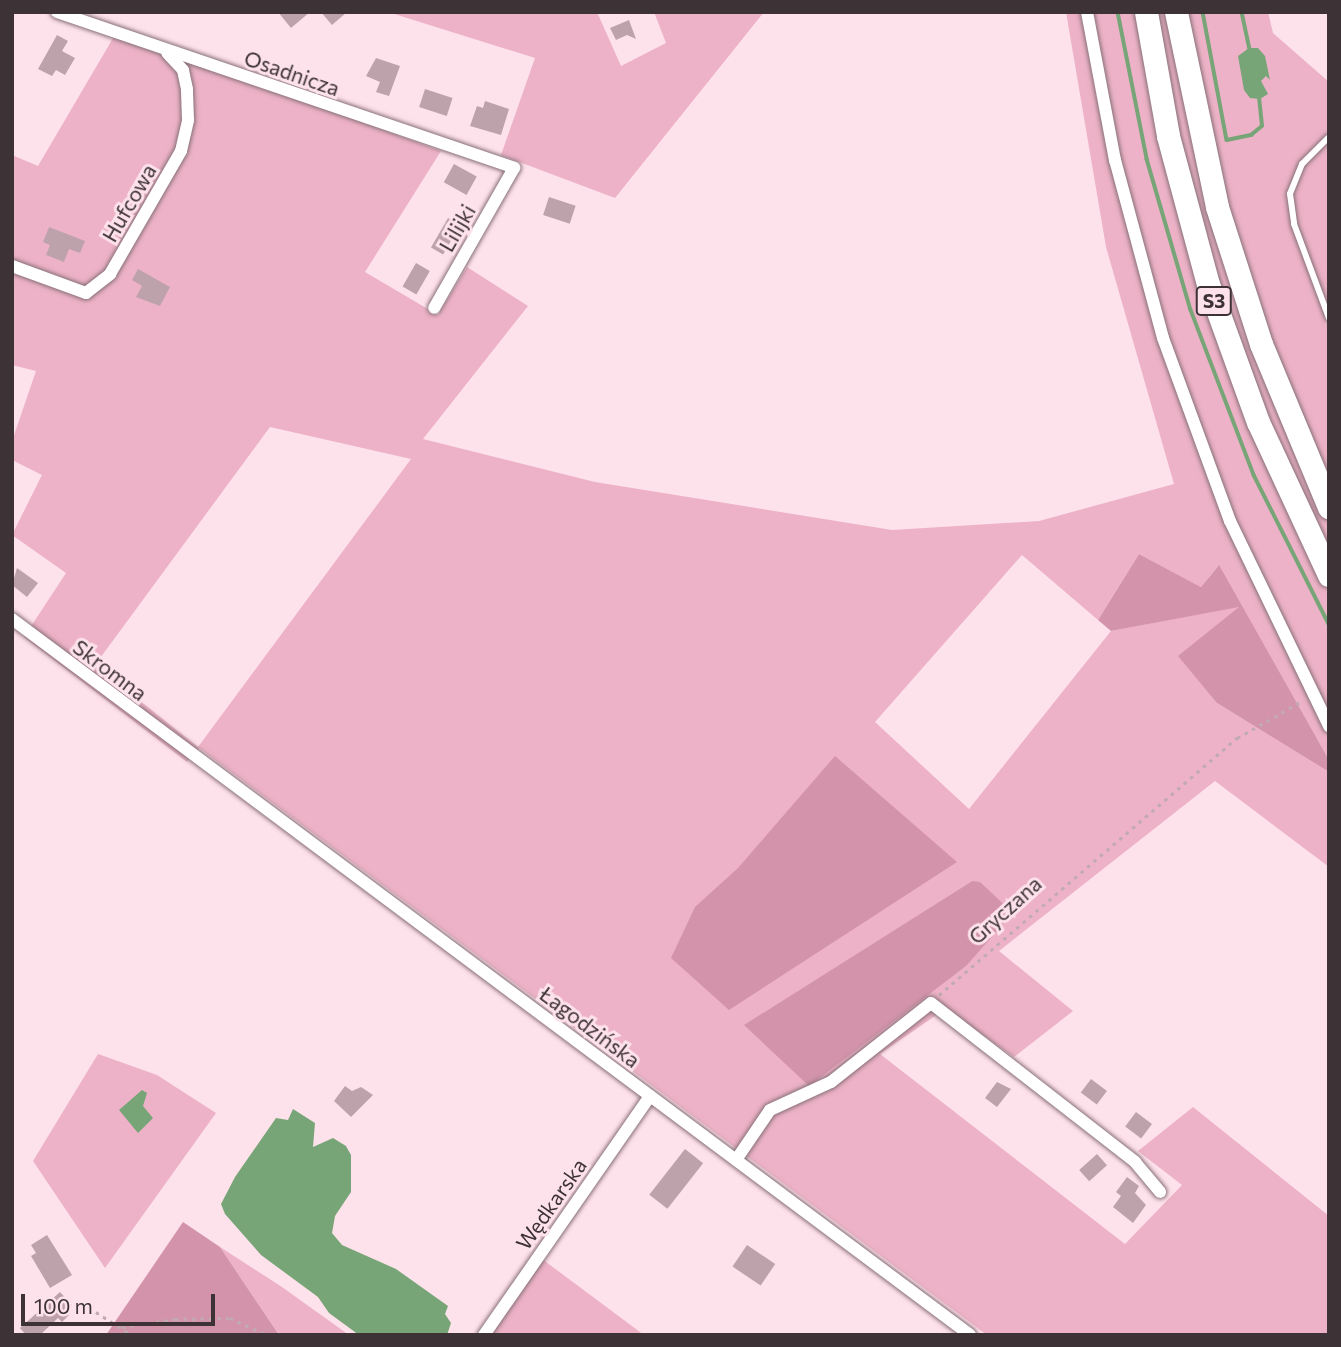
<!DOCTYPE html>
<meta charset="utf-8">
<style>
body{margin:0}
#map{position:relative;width:1341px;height:1347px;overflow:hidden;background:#fee2eb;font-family:Commissioner,sans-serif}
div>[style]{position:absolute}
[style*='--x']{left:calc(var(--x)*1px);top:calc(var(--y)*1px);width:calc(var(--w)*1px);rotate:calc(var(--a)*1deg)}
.green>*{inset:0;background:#edb2c7}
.forest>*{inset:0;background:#d394ab}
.water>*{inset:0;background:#78a577}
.stream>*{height:3.5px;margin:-1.75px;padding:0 1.75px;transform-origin:1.75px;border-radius:1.75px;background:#78a577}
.building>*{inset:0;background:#bda2ab;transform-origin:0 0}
.path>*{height:2.5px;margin-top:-1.25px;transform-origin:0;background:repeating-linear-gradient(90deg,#c1aab1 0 3.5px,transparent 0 8.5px)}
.roads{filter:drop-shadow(0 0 2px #887078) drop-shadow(0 0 2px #887078)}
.lane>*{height:6px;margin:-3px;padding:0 3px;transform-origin:3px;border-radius:3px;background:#fff}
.street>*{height:12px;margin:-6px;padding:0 6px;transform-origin:6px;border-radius:6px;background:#fff}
.highway>*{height:23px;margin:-11.5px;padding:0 11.5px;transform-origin:11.5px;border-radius:11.5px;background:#fff}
span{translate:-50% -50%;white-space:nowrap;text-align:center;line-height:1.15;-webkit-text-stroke:6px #fee2eb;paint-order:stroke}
.shield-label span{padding:2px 5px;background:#fee2eb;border:2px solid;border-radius:5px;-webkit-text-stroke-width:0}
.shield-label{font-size:19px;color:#3d3236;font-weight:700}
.street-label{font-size:21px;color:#3d3236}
.frame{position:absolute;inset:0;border:14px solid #3d3236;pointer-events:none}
.scale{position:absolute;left:21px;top:1294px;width:194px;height:32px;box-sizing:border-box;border:4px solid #3d3236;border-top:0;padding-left:9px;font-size:21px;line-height:24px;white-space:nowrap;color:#3d3236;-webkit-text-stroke:5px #fee2eb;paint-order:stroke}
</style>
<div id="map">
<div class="green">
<div style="clip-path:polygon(388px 12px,597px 12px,621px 66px,666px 43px,654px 12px,764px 12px,615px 198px,501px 155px,535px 58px)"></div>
<div style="clip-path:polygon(evenodd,1066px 12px,1268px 12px,1273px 33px,1329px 82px,1329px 760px,1241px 607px,1217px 703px,1329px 772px,1329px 867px,1215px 781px,999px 951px,1073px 1011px,1014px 1057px,945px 1009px,880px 1054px,1125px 1244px,1182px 1185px,1138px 1151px,1193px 1107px,1329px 1216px,1329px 1335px,987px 1335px,199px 748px,187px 762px,24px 637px,66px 573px,12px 535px,42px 475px,12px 460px,12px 441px,36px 371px,12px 365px,12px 155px,38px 166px,116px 33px,441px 151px,365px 272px,438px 315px,467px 267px,528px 306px,423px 439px,595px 482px,892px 530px,1039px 521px,1174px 484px,1106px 247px,1066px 12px,270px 427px,411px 459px,198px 747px,95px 665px,270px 427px,1066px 12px,1139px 554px,1201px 587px,1218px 566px,1240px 606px,1111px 631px,969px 809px,875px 722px,1022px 555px,1098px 620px,1139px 554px,1066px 12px,972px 881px,966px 966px,889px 1021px,745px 1025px,972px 881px)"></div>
<div style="clip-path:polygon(98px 1054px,157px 1075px,216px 1113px,105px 1268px,33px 1161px)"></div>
<div style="clip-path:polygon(220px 1247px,282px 1287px,349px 1335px,279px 1335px)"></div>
<div style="clip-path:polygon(538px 1256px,644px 1335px,484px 1335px)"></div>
</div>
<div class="forest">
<div style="clip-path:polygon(1139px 554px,1201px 587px,1219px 565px,1329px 760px,1329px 772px,1217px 703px,1178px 656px,1239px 607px,1111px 631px,1098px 620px)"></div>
<div style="clip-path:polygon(835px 756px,957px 862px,729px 1010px,671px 958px,695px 907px,738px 868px)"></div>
<div style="clip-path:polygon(972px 881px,980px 882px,1013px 913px,966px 966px,809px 1086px,744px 1025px)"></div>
<div style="clip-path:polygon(183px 1222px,220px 1247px,279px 1335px,106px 1335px)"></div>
</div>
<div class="water">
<div style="clip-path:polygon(1249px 48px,1258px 48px,1265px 56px,1270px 80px,1266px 76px,1261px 81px,1268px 94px,1260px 99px,1250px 98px,1244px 90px,1238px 56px)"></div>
<div style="clip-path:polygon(142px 1090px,147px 1093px,143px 1106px,153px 1118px,138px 1133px,119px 1110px)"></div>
<div style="clip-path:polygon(293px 1109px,315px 1123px,313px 1147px,333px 1138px,346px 1146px,351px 1155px,351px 1192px,335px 1216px,332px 1233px,342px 1245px,396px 1269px,448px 1306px,445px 1314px,451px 1323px,447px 1335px,359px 1335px,329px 1313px,318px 1297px,261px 1255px,225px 1214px,221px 1204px,235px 1177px,276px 1118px,288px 1120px)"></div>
</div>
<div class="stream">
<div style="--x:1118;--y:12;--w:150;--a:78.8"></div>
<div style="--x:1147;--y:159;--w:157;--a:73.8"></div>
<div style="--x:1191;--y:310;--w:177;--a:69.1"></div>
<div style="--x:1254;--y:475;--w:167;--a:63.3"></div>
<div style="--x:1203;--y:12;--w:130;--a:79.4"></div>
<div style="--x:1227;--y:140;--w:25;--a:-12"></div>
<div style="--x:1251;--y:135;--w:14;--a:-39"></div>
<div style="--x:1262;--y:126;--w:30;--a:-96"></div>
<div style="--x:1242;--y:12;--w:39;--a:78"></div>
</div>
<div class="building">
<div style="clip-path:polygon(278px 12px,310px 12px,291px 28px)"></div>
<div style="clip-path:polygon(321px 12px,347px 12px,332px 25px)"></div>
<div style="clip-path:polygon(629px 20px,636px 39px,627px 35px,616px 40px,610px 28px)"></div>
<div style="clip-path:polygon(57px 35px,68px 41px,62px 51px,75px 58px,65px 75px,56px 70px,52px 76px,38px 69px)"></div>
<div style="clip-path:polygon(376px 58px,400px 66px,389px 96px,376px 92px,380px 82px,366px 76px)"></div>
<div style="left:425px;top:89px;width:29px;height:19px;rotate:18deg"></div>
<div style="clip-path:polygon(485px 101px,509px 109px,501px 135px,470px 126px,477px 106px,483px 108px)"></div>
<div style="left:454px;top:164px;width:26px;height:21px;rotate:29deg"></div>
<div style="left:549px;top:197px;width:28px;height:19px;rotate:18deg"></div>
<div style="left:448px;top:218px;width:14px;height:34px;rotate:30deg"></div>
<div style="clip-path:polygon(49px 227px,85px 241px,80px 253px,69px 249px,64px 262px,46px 255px,50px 245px,43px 242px)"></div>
<div style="left:416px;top:263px;width:16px;height:27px;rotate:30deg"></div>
<div style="clip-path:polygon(138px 269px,170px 287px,160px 306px,136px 297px,142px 286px,132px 280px)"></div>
<div style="clip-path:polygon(17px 568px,38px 583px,27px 597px,12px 585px)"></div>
<div style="left:1091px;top:1079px;width:20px;height:17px;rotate:37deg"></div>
<div style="clip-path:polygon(997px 1082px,1011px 1089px,997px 1107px,985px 1098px)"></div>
<div style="clip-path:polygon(345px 1086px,352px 1091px,361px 1087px,373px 1095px,351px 1117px,334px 1101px)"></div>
<div style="left:1136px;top:1112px;width:20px;height:18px;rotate:37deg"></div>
<div style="left:685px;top:1149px;width:23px;height:58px;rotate:38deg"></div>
<div style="left:1097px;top:1154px;width:15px;height:24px;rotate:48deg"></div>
<div style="clip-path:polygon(1127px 1177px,1139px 1186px,1135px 1193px,1146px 1205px,1133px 1223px,1113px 1207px,1121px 1196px,1116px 1192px)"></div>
<div style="clip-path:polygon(47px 1235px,72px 1275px,50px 1288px,31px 1256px,36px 1253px,31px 1245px)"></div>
<div style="left:747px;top:1245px;width:34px;height:26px;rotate:34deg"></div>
<div style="clip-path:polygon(60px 1292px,72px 1305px,65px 1311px,69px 1315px,62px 1322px,58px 1318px,40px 1335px,26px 1335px,20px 1328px)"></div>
</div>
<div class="path">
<div style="--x:939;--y:995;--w:394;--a:-40.8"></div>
<div style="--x:1237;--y:738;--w:75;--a:-29.6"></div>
<div style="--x:96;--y:1312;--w:43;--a:32.6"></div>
<div style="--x:122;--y:1327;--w:54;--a:-8.6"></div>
<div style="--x:175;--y:1319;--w:55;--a:-1"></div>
<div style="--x:230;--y:1318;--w:41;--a:24.7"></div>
</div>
<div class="roads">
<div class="lane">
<div style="--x:1329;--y:137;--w:38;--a:135"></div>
<div style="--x:1302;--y:164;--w:32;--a:112"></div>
<div style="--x:1290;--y:194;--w:30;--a:82"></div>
<div style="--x:1294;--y:224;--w:100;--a:69.6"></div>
</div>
<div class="street">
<div style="--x:57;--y:12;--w:483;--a:18.8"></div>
<div style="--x:514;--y:168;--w:161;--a:119.7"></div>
<div style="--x:1087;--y:12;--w:151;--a:79.3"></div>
<div style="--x:1115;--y:160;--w:184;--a:74.9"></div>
<div style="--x:1163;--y:338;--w:195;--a:69.9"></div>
<div style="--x:1230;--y:521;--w:228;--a:64.2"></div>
<div style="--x:12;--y:266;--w:79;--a:20"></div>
<div style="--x:86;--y:293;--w:31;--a:-38"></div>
<div style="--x:110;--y:274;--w:142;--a:-60"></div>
<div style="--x:181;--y:151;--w:32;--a:-77"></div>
<div style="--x:188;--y:120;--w:31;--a:-92"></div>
<div style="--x:187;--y:89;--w:19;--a:-102"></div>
<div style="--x:183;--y:70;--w:23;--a:-133"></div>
<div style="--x:12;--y:619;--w:1196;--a:36.77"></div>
<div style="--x:736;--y:1160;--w:60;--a:-55.8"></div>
<div style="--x:770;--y:1110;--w:67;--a:-24.7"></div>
<div style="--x:831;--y:1082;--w:127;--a:-38.3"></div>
<div style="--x:931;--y:1003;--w:259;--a:37.9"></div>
<div style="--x:1135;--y:1162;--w:39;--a:50"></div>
<div style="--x:484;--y:1335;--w:291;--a:-55.2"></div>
</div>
<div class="highway">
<div style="--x:1146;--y:12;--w:126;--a:79.9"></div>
<div style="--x:1168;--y:136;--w:153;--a:74.9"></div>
<div style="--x:1208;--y:284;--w:147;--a:70.1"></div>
<div style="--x:1258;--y:422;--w:169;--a:65.1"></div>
<div style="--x:1176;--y:12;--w:199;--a:78.1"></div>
<div style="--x:1217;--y:207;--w:144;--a:72.2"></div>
<div style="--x:1261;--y:344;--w:177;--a:67.4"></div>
</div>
</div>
<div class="shield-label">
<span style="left:1214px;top:301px">S3</span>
</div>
<div class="street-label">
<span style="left:292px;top:73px;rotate:19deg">Osadnicza</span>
<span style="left:129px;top:203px;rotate:-60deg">Hufcowa</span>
<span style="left:457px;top:228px;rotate:-60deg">Lilijki</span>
<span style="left:110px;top:670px;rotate:37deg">Skromna</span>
<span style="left:1005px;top:910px;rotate:-42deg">Gryczana</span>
<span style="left:590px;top:1027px;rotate:37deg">Łagodzińska</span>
<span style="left:551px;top:1204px;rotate:-55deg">Wędkarska</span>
</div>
<div class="frame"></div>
<div class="scale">100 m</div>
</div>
